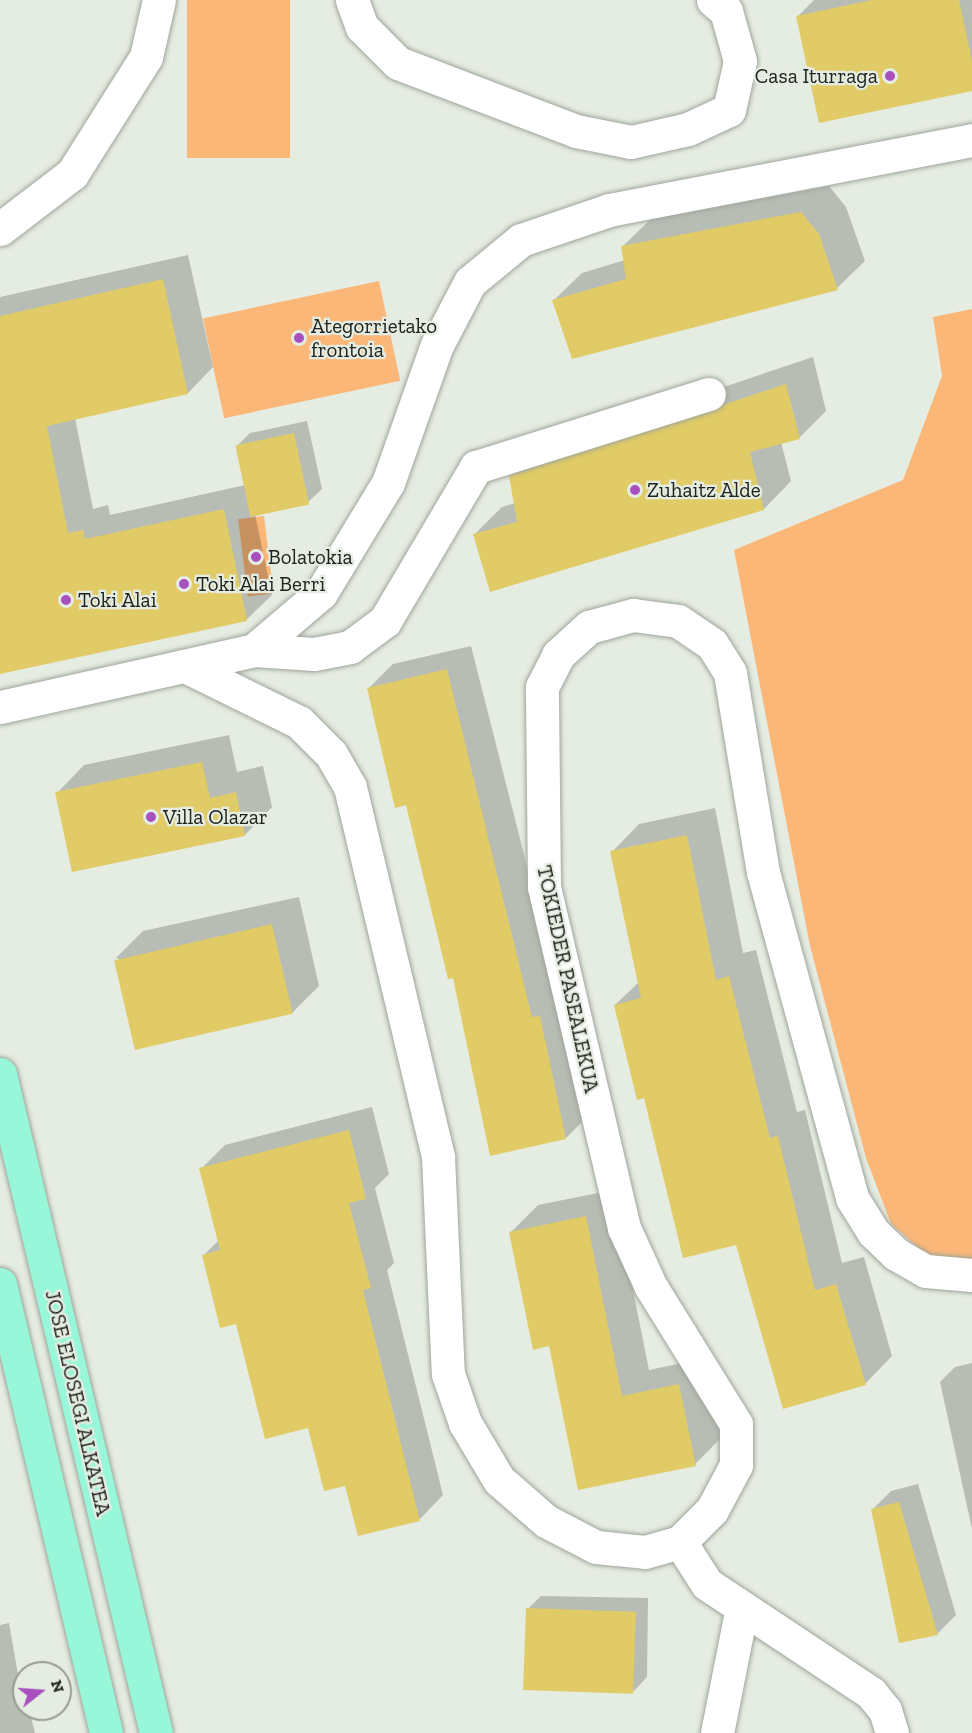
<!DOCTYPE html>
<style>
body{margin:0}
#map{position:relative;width:972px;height:1733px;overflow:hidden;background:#e5ece1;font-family:"Zilla Slab",serif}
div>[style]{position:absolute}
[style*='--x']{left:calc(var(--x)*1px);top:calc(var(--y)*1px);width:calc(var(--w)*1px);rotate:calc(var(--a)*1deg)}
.green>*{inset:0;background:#fab778;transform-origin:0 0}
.shadow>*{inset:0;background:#0003}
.building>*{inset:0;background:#e0cb66;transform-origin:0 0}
.roads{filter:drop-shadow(0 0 2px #9fa59b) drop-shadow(0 0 2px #9fa59b)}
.minor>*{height:33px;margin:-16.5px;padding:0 16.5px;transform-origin:16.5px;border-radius:16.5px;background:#fff}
.major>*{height:33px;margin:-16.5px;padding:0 16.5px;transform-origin:16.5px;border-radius:16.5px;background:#98f7d8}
.dots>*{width:16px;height:16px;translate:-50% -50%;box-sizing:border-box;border:3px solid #e5ece1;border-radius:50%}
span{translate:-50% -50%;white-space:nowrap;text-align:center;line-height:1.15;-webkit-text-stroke:4.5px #e5ece1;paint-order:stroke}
.poi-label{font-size:21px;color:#21231f}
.right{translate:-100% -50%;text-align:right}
.left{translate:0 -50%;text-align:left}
.street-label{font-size:21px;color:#21231f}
.north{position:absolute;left:12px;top:1661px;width:60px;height:60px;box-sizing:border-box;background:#e5ece1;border:2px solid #979c93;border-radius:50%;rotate:73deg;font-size:16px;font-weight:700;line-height:24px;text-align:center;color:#21231f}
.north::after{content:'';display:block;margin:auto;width:21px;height:27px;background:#a851be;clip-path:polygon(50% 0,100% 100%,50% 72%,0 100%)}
</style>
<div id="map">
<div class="green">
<div style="left:187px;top:0;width:103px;height:158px"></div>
<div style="left:379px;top:281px;width:102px;height:180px;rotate:78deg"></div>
<div style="clip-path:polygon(972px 309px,972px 1260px,931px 1259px,891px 1224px,866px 1158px,810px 946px,734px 550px,903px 480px,942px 376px,933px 317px)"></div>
<div style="left:264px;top:516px;width:78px;height:26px;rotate:83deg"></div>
</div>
<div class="shadow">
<div style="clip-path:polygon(814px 0,972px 0,972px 87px,798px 16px)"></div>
<div style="clip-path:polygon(829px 186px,846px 207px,865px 261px,837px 288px,554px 300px,582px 273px,625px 260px,623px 246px,651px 219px)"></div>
<div style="clip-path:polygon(188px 255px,213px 367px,188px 393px,75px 418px,93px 509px,108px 505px,110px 515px,245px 485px,237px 446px,250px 433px,307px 421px,322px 489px,308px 502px,255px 514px,272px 595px,246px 620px,0 667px,0 297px)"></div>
<div style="clip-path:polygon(813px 357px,826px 411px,799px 438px,781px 442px,791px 481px,764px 509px,475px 534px,502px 507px,515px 503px,511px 477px,538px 449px)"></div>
<div style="clip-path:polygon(471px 646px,590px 1114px,566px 1138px,454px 976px,408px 803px,369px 688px,393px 664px)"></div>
<div style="clip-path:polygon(229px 735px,237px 772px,263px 766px,272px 807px,245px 835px,57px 793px,84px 765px)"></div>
<div style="clip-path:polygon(715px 808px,743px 953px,756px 950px,797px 1112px,805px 1110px,842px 1263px,864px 1257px,892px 1356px,865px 1384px,737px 1244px,646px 1096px,615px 1005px,639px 982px,612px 852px,639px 824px)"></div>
<div style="clip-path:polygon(299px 897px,319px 986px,292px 1013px,116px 958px,143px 931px)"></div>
<div style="clip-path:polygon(372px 1107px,389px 1174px,375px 1188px,394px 1263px,387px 1270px,443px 1495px,420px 1519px,346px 1484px,237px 1322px,203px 1256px,219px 1240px,201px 1169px,225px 1145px)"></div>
<div style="clip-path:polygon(613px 1190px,649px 1370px,706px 1358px,722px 1437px,695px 1464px,550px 1345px,511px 1232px,538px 1205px)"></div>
<div style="clip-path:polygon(972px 1363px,972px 1529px,940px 1382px,955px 1367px)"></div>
<div style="clip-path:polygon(918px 1484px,956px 1615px,937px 1634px,872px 1510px,891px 1491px)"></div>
<div style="clip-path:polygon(541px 1596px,648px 1598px,647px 1677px,634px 1691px,528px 1609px)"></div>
<div style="clip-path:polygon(9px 1623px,24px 1709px,29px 1709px,35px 1733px,0 1733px,0 1625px)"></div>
</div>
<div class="building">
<div style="clip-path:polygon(872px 0,959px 0,972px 61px,972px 91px,819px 123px,796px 16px)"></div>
<div style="clip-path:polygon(801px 212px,819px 234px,838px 290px,572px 359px,552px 300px,626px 279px,621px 246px)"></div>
<div style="clip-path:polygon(163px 279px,188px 394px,47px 426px,68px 533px,83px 530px,85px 539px,224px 509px,247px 621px,0 674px,0 316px)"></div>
<div style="clip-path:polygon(786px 384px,800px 439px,750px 452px,764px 510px,490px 592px,473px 534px,517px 522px,509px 476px)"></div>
<div style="left:294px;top:433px;width:73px;height:60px;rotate:78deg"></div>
<div style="clip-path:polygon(447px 669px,532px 1017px,540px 1016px,566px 1139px,490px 1156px,453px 978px,448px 979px,406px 805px,395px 808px,367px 688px)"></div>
<div style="clip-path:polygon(202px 762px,210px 798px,236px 792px,245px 836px,72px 872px,55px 792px)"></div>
<div style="clip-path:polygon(687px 835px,716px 980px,729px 976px,770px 1138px,778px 1136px,815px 1290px,836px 1284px,866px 1385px,783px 1409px,736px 1245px,683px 1258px,644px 1098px,637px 1100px,614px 1005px,641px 998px,610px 851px)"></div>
<div style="left:272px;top:924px;width:92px;height:162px;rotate:77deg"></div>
<div style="clip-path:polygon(349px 1130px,366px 1199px,349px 1203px,371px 1288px,363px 1290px,420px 1521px,358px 1536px,345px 1486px,324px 1491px,308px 1428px,265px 1439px,236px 1324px,220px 1328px,202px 1255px,220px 1250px,199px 1168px)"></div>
<div style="clip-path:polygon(586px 1216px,622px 1396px,679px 1384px,696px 1466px,578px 1490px,549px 1346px,533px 1350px,509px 1232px)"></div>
<div style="clip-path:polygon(899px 1502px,938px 1635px,899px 1643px,871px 1509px)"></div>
<div style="left:526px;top:1608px;width:110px;height:82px;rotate:2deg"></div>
</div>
<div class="roads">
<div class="minor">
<div style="--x:352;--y:0;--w:29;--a:70"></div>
<div style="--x:362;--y:27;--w:51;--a:45"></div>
<div style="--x:398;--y:63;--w:191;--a:20.9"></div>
<div style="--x:576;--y:131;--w:56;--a:11.3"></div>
<div style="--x:631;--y:142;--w:58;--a:-12.8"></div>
<div style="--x:688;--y:129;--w:45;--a:-24.9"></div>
<div style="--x:729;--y:110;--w:50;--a:-77.3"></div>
<div style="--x:740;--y:61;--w:52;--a:-105.6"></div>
<div style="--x:726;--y:11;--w:17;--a:-140"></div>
<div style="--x:0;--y:229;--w:91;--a:-37.4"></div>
<div style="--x:72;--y:174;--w:138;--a:-57.7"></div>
<div style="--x:146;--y:57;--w:58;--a:-77.2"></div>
<div style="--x:254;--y:650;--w:60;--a:3.8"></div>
<div style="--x:314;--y:654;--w:37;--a:-11"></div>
<div style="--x:350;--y:647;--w:44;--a:-36.6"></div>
<div style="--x:385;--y:621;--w:179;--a:-59.4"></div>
<div style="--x:476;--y:467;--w:244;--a:-17.4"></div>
<div style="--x:187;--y:667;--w:125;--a:26.2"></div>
<div style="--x:299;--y:722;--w:45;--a:45"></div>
<div style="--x:331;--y:754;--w:38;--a:60"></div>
<div style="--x:350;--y:787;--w:380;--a:76.6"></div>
<div style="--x:438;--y:1157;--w:217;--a:87.4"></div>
<div style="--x:448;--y:1374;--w:52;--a:70.9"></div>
<div style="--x:465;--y:1423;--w:66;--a:59.2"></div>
<div style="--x:499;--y:1480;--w:62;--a:41.1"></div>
<div style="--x:546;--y:1521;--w:56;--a:27.5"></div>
<div style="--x:596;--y:1547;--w:49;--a:5.8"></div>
<div style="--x:645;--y:1552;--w:36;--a:-16"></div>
<div style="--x:680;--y:1542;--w:45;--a:-45"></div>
<div style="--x:712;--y:1510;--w:51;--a:-61.9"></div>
<div style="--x:736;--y:1465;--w:41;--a:-90"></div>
<div style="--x:736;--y:1424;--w:161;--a:-121.8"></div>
<div style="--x:651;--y:1287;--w:65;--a:-114.6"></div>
<div style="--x:624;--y:1228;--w:350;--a:-103.2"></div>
<div style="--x:544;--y:887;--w:200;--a:-90.6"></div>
<div style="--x:542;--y:687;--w:36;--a:-63"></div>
<div style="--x:558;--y:655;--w:42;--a:-42.1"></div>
<div style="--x:589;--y:627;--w:46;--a:-15.3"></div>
<div style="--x:633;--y:615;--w:45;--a:7.6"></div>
<div style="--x:678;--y:621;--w:41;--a:34.1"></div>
<div style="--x:712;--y:644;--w:34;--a:58"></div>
<div style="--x:730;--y:673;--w:202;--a:80.6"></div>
<div style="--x:763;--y:872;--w:338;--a:74.7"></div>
<div style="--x:852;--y:1198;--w:40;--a:58"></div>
<div style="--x:873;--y:1232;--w:32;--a:44"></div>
<div style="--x:896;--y:1254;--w:34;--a:30"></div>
<div style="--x:926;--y:1271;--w:46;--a:5"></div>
<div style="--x:0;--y:707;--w:260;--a:-12.6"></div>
<div style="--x:254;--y:650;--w:88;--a:-40.4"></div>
<div style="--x:321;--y:593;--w:129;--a:-58.7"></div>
<div style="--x:388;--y:483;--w:146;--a:-70.5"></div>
<div style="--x:437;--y:345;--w:71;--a:-62.4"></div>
<div style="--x:470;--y:282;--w:66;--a:-39.5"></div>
<div style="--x:521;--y:240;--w:93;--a:-18.8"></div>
<div style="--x:609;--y:210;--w:370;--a:-10.9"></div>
<div style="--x:680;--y:1542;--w:50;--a:57.3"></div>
<div style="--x:707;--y:1584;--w:197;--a:33.6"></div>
<div style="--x:871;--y:1693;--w:22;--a:51"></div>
<div style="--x:885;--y:1710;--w:24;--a:73"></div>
<div style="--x:717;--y:1733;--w:128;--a:-78.8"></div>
</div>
<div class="major">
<div style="--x:0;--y:1074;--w:677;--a:76.68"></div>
<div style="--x:0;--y:1284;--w:461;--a:76.7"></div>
</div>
</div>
<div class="dots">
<div style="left:890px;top:76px;background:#a851be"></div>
<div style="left:299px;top:338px;background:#a851be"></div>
<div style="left:635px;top:490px;background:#a851be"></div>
<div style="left:256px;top:557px;background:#a851be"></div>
<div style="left:184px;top:584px;background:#a851be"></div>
<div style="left:66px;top:600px;background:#a851be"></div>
<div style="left:151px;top:817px;background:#a851be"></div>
</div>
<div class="poi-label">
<span class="right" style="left:878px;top:76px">Casa Iturraga</span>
<span class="left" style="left:311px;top:338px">Ategorrietako<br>frontoia</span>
<span class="left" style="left:647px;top:490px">Zuhaitz Alde</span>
<span class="left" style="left:268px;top:557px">Bolatokia</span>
<span class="left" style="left:196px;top:584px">Toki Alai Berri</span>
<span class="left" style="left:78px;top:600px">Toki Alai</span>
<span class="left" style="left:163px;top:817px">Villa Olazar</span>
</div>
<div class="street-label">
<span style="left:568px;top:979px;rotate:78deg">TOKIEDER PASEALEKUA</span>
<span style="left:78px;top:1403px;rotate:77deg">JOSE ELOSEGI ALKATEA</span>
</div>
<div class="north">N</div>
</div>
